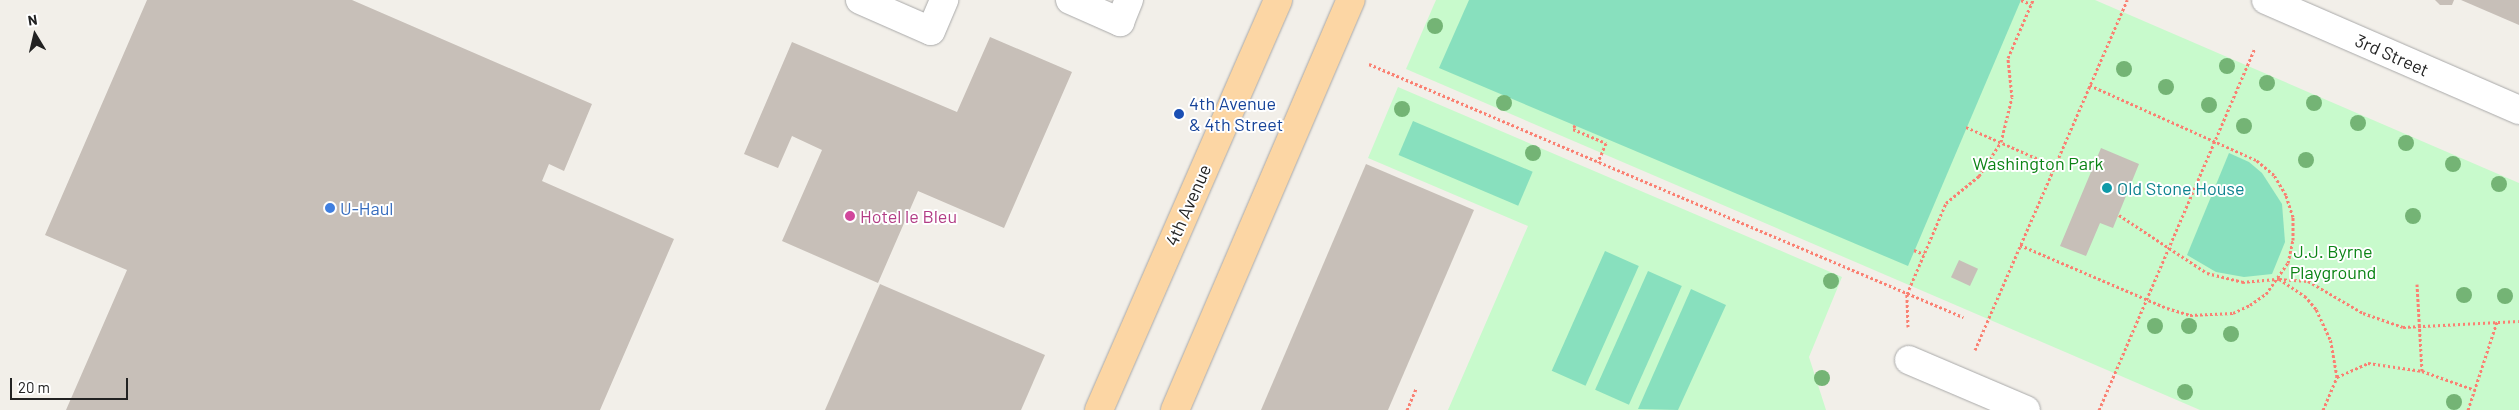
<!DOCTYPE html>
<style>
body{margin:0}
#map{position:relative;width:2519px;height:410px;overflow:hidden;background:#f2efe9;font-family:Barlow,sans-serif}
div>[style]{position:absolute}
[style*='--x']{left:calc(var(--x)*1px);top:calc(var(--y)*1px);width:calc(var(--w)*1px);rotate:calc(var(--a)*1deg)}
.park>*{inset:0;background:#c8facc}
.pitch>*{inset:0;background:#88e0be;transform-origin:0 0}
.building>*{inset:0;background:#c7bfb8;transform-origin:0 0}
.path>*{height:3px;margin-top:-1.5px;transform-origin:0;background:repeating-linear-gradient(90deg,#fa8072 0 2.5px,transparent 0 5px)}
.roads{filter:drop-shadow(0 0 1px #a9a9a9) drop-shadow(0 0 1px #a9a9a9)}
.minor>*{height:28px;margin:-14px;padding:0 14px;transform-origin:14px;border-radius:14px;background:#fff}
.major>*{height:28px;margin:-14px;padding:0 14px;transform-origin:14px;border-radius:14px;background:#fcd6a4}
.trees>*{width:16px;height:16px;margin:-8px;border-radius:50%;background:#74b475}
.dots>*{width:14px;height:14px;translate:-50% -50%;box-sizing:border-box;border:2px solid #fff;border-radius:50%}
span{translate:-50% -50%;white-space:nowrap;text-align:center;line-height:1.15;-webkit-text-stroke:4px #fff;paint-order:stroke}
.street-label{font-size:18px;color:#222}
.transit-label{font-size:18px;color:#164399}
.left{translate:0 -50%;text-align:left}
.park-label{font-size:18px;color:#0c8416}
.culture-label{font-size:18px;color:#0d838f}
.shop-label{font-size:18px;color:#366cbe}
.hotel-label{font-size:18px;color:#b23c85}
.north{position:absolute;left:10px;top:10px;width:50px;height:50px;-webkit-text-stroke:4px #fff;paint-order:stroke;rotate:351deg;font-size:14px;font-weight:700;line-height:20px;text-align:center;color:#222}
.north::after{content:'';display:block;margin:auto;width:18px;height:22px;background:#222;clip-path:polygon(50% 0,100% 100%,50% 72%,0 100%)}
.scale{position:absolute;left:10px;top:378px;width:118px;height:22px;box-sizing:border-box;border:2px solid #222;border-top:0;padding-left:6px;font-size:15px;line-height:18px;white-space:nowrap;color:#222;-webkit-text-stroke:4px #fff;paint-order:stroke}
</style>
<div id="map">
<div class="park">
<div style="clip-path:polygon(1436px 0,2095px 0,2519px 183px,2519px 410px,2200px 410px,1406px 69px)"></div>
<div style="clip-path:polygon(1398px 87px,1842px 277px,1809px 357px,1826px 410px,1448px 410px,1528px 226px,1368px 158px)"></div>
</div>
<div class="pitch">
<div style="clip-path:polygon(1469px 0,2021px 0,1908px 266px,1439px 68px)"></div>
<div style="left:1413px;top:121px;width:130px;height:37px;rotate:23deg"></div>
<div style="clip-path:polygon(2229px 153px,2249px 162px,2262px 173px,2282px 204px,2285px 242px,2272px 274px,2244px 277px,2216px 272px,2187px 255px)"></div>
<div style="left:1605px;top:251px;width:37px;height:131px;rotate:24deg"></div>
<div style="left:1648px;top:271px;width:37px;height:130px;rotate:24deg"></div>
<div style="clip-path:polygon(1691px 289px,1726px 305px,1678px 410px,1638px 409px)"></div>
</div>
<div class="building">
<div style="clip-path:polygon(147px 0,352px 0,592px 104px,564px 171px,549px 164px,542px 181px,674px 239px,600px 410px,66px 410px,127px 270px,45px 235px)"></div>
<div style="clip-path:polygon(2435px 0,2454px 0,2452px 5px,2440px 5px)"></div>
<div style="clip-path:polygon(2461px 0,2519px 0,2519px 25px)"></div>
<div style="clip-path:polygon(990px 37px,1072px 72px,1004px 228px,918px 191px,878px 283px,782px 241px,822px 150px,792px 136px,778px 168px,744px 154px,792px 42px,957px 112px)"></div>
<div style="clip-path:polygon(2101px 148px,2139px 164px,2113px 228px,2100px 223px,2086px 256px,2060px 246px)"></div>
<div style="clip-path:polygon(1366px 164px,1474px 210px,1388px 410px,1261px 410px)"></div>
<div style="left:1959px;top:260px;width:21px;height:19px;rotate:25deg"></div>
<div style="clip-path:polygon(880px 284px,1045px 355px,1021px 410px,825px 410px)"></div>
</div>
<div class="path">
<div style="--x:2021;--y:0;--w:11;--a:22"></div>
<div style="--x:1369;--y:64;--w:646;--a:23.07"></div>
<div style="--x:1575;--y:125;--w:4;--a:117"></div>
<div style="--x:1573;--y:129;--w:36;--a:23"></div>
<div style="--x:1606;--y:143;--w:21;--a:113"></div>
<div style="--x:1966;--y:127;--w:96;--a:23.9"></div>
<div style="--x:2119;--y:215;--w:105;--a:33.4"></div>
<div style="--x:2207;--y:273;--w:36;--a:14"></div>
<div style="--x:2242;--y:282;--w:37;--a:-5"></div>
<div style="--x:2020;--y:245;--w:160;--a:23.2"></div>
<div style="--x:2167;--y:308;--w:24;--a:17"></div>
<div style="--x:2190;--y:315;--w:43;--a:-2.7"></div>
<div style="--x:2233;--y:313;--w:19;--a:-25"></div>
<div style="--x:2250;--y:305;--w:19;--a:-35"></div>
<div style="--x:2266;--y:294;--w:38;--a:-55"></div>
<div style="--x:2288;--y:263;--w:24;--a:-78"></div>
<div style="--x:2293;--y:240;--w:23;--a:-90"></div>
<div style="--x:2293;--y:217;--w:23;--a:-108"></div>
<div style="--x:2286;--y:195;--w:23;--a:-121"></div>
<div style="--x:2274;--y:175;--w:23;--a:-140"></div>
<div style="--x:2256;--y:160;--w:183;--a:-155.8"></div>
<div style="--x:1914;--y:250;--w:11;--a:22"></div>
<div style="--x:1908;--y:327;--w:33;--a:-92"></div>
<div style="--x:1907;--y:294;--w:99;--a:-66.8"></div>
<div style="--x:1946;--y:203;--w:43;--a:-39.3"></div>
<div style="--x:1979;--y:176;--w:40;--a:-57.1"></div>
<div style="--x:2001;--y:142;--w:46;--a:-76.3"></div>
<div style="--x:2012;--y:97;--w:39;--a:-96"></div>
<div style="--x:2008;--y:58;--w:63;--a:-66.7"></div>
<div style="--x:1975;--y:350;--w:382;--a:-66.5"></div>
<div style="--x:2422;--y:371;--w:56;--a:19.7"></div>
<div style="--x:2337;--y:377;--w:39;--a:-100"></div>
<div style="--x:2330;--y:339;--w:33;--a:-115"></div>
<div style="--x:2316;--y:309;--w:16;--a:-130"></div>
<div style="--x:2306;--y:297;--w:32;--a:-146"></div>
<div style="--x:2279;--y:279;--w:29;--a:4"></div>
<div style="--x:2308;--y:281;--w:64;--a:30.2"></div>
<div style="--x:2363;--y:313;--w:42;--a:19.3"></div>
<div style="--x:2403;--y:327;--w:116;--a:-3"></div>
<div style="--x:1407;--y:410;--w:23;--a:-67"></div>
<div style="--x:2099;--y:410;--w:394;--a:-66.7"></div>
<div style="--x:2323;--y:410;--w:36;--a:-67"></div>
<div style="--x:2337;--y:377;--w:34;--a:-24"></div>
<div style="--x:2368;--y:363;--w:55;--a:8.4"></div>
<div style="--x:2422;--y:371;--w:87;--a:-93.3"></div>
<div style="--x:2468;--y:410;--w:93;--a:-71.8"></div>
</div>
<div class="roads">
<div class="minor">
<div style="--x:860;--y:0;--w:77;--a:23.6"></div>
<div style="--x:931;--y:31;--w:34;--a:-67"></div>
<div style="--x:1070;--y:0;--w:55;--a:23.7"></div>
<div style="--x:1120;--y:22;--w:24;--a:-68"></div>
<div style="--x:2266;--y:0;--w:276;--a:23.5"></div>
<div style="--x:1909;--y:360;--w:127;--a:23.1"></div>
</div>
<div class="major">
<div style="--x:1099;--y:410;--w:447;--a:-66.4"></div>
<div style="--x:1175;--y:410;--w:446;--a:-66.8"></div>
</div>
</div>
<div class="trees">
<div style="left:1435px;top:26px"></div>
<div style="left:2227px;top:66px"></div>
<div style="left:2124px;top:69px"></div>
<div style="left:2267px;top:83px"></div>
<div style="left:2166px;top:87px"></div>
<div style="left:1504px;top:103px"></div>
<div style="left:2314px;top:103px"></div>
<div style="left:2209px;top:105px"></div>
<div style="left:1402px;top:109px"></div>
<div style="left:2358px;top:123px"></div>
<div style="left:2244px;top:126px"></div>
<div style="left:2406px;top:143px"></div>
<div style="left:1533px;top:153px"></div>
<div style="left:2306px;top:160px"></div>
<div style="left:2453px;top:164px"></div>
<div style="left:2499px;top:184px"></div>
<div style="left:2413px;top:216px"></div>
<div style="left:1831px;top:281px"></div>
<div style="left:2464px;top:295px"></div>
<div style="left:2505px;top:296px"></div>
<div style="left:2155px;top:326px"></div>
<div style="left:2189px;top:326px"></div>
<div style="left:2231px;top:334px"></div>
<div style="left:1822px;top:378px"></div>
<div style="left:2185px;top:392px"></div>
<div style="left:2454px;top:402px"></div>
</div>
<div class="dots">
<div style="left:1179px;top:114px;background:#1a4fb4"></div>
<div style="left:2107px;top:188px;background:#0f9aa8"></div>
<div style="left:330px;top:208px;background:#3f7fe0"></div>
<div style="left:850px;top:216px;background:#d1479c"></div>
</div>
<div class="street-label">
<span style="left:2392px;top:55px;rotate:24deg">3rd Street</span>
<span style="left:1188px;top:205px;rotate:-66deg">4th Avenue</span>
</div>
<div class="transit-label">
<span class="left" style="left:1189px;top:114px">4th Avenue<br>&amp; 4th Street</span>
</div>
<div class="park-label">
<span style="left:2038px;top:163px">Washington Park</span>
<span style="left:2333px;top:262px">J.J. Byrne<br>Playground</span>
</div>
<div class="culture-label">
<span class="left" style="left:2117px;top:188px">Old Stone House</span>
</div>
<div class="shop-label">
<span class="left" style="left:340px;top:208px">U-Haul</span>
</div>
<div class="hotel-label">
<span class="left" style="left:860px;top:216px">Hotel le Bleu</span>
</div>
<div class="north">N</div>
<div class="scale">20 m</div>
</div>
